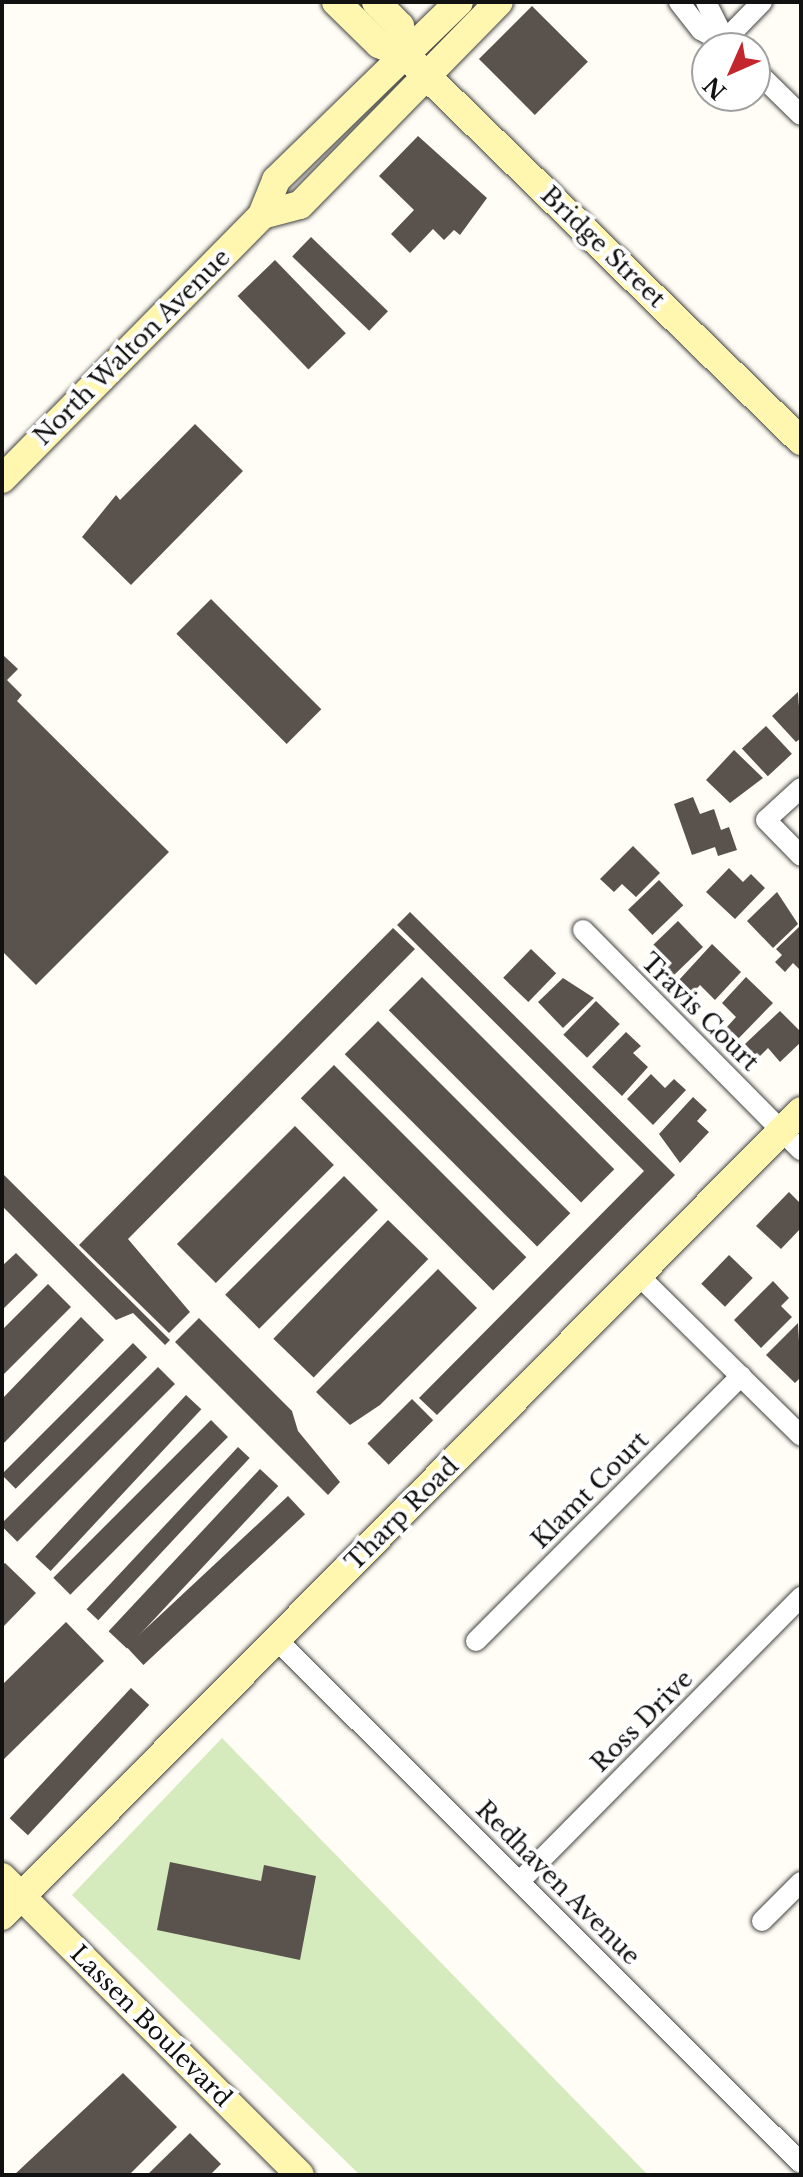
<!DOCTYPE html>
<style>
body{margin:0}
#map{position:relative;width:803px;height:2177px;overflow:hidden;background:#fffdf5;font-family:"Libre Baskerville",serif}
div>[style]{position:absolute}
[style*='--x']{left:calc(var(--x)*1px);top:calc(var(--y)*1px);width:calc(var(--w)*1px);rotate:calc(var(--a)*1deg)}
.green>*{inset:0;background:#d5ebbd}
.building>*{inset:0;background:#5a524d;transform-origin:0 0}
.roads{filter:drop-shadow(0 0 2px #444) drop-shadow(0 0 2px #444)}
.street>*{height:20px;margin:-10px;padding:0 10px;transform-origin:10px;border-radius:10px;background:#fff}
.secondary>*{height:28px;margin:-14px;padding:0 14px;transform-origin:14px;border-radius:14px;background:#fff6b0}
span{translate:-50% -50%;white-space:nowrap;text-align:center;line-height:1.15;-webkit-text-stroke:8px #fff;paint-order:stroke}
.street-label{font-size:24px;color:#111}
.frame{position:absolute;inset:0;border:4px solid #111;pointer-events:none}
.north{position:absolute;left:691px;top:32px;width:80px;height:80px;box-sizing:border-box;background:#fff;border:2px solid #a0a0a0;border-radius:50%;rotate:225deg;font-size:22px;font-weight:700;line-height:32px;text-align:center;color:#111}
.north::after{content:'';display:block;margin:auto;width:28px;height:36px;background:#c4262e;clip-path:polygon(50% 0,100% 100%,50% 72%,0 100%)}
</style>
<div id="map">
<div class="green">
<div style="clip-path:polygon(222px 1738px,648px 2175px,360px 2175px,72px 1895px)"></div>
</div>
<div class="building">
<div style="left:532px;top:6px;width:79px;height:75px;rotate:45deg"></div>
<div style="clip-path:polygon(418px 136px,487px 198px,460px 235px,454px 230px,444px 240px,433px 229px,410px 253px,391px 234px,414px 210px,379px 176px)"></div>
<div style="left:311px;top:237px;width:107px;height:27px;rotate:44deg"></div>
<div style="left:275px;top:260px;width:102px;height:52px;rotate:46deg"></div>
<div style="clip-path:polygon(195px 424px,243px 471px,131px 585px,82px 537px,116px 495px,120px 500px)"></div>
<div style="left:211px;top:599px;width:156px;height:49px;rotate:45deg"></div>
<div style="clip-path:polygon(2px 654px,18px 669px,7px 680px,22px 695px,17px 701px,169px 852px,36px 985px,2px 951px)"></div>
<div style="clip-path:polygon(798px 692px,801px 738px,796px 742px,772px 716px)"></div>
<div style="left:766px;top:726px;width:38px;height:33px;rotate:47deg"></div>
<div style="clip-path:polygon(734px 750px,763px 778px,730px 803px,706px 780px)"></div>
<div style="clip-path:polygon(693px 797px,700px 814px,714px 809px,721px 830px,729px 827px,737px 850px,718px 856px,715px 847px,692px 855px,674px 804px)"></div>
<div style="clip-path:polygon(633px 846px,660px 873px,636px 897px,622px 884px,614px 892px,600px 879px)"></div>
<div style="clip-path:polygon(729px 868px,743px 882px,751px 874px,765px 888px,735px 919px,706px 892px)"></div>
<div style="left:659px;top:880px;width:35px;height:43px;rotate:46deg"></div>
<div style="clip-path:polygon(777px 892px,798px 924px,773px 948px,747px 921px)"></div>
<div style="clip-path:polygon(410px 912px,675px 1175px,437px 1415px,419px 1398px,644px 1171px,397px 925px)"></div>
<div style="clip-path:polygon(678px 921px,703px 947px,673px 976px,653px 945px)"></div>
<div style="clip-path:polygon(801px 925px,801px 971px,793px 963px,785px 972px,775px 962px,782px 955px,776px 949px)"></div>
<div style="clip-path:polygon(393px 928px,415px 949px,128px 1239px,190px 1312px,169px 1333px,79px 1245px)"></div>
<div style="clip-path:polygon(712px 944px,741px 972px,715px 1000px,700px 985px,693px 993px,679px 980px)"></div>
<div style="left:531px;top:949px;width:35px;height:40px;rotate:44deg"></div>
<div style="left:422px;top:977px;width:272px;height:47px;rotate:45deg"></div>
<div style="clip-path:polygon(746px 977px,773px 1003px,738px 1039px,726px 1028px,736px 1017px,722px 1003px)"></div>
<div style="clip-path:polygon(563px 978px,594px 998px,563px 1028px,538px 1002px)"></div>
<div style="left:596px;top:1001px;width:33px;height:47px;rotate:44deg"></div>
<div style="clip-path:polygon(780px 1011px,801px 1032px,801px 1042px,780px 1062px,768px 1048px,758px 1058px,745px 1044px)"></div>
<div style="left:378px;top:1021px;width:272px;height:47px;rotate:45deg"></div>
<div style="clip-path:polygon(626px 1032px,641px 1046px,633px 1053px,648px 1067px,622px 1096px,592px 1067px)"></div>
<div style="left:334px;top:1065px;width:272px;height:47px;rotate:45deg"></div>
<div style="clip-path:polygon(651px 1074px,665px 1088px,674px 1079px,686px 1090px,653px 1125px,627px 1099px)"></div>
<div style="clip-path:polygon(693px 1097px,707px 1110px,697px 1121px,709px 1132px,680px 1163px,659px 1134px)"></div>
<div style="left:295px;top:1126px;width:55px;height:167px;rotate:45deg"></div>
<div style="clip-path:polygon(2px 1173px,170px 1340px,165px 1345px,133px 1313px,116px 1320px,2px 1206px)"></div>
<div style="left:344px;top:1176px;width:48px;height:168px;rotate:45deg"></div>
<div style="clip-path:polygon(789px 1192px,801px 1204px,801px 1228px,781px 1249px,756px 1226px)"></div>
<div style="left:388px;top:1220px;width:56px;height:165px;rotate:44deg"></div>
<div style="clip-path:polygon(16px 1253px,38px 1275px,2px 1310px,2px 1266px)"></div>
<div style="left:729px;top:1255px;width:33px;height:40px;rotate:44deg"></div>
<div style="clip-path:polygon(438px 1269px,477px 1308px,380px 1405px,350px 1425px,316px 1392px)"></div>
<div style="clip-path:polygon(773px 1281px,789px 1298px,781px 1306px,792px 1317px,761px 1348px,734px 1320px)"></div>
<div style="clip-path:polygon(48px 1284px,71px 1307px,2px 1376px,2px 1330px)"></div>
<div style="clip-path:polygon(81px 1317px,104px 1340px,2px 1445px,2px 1399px)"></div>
<div style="clip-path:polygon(199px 1318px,292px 1411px,298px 1431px,340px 1482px,328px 1495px,175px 1342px)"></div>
<div style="clip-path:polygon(798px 1323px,801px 1377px,795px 1383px,766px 1355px)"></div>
<div style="left:133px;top:1343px;width:20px;height:186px;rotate:45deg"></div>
<div style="left:158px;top:1367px;width:24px;height:223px;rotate:45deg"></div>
<div style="left:186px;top:1395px;width:21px;height:221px;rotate:43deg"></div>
<div style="left:412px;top:1399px;width:30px;height:63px;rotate:45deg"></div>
<div style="left:211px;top:1420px;width:24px;height:223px;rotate:45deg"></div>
<div style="left:238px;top:1447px;width:16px;height:222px;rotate:43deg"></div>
<div style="left:260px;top:1469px;width:25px;height:222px;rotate:43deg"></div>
<div style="left:288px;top:1496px;width:25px;height:221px;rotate:47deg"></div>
<div style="clip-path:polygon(5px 1563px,36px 1593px,2px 1628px,2px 1565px)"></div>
<div style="clip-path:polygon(66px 1622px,104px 1661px,2px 1761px,2px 1685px)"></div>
<div style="left:131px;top:1688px;width:25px;height:178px;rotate:43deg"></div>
<div style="clip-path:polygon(170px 1862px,261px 1881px,264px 1865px,316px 1876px,300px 1960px,157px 1930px)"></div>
<div style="clip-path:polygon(123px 2073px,177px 2127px,129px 2175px,14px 2175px)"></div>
<div style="clip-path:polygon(190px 2133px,221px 2164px,210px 2175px,147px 2175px)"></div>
</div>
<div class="roads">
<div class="street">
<div style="--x:679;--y:2;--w:36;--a:52"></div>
<div style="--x:701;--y:30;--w:37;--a:29"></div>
<div style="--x:706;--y:2;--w:42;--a:63.4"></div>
<div style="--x:725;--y:40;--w:53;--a:-45.8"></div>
<div style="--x:755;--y:70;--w:64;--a:44.4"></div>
<div style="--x:801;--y:788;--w:47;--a:137.6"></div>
<div style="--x:766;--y:820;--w:50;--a:45.8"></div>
<div style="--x:583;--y:930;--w:310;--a:45.3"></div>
<div style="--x:638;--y:1275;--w:229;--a:44.6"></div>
<div style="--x:277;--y:1640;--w:740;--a:44.95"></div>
<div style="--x:476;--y:1641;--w:375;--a:-45"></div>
<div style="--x:520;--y:1881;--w:400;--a:-45.3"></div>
<div style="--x:762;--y:1921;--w:55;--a:-45"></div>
</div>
<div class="secondary">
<div style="--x:336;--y:2;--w:60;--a:44.3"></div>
<div style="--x:379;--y:44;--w:28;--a:23"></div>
<div style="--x:405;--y:55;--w:553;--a:44.27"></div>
<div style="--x:376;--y:2;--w:34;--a:45"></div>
<div style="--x:400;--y:26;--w:29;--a:80"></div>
<div style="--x:262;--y:215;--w:39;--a:-15"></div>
<div style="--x:300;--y:205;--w:284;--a:-45.6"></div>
<div style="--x:2;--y:479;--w:371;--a:-45.4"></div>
<div style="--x:262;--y:215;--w:38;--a:-68"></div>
<div style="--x:276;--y:180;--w:255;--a:-44.2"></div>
<div style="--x:2;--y:1877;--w:421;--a:45"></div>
<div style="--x:2;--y:1916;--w:1134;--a:-45.21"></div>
</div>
</div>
<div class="street-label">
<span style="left:603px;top:247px;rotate:44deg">Bridge Street</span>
<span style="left:132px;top:347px;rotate:-45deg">North Walton Avenue</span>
<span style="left:700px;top:1012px;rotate:45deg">Travis Court</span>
<span style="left:590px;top:1490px;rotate:-45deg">Klamt Court</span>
<span style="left:402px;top:1514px;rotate:-45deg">Tharp Road</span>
<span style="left:642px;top:1721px;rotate:-45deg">Ross Drive</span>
<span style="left:558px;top:1883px;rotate:45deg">Redhaven Avenue</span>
<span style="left:151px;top:2026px;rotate:45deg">Lassen Boulevard</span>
</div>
<div class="frame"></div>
<div class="north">N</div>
</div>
